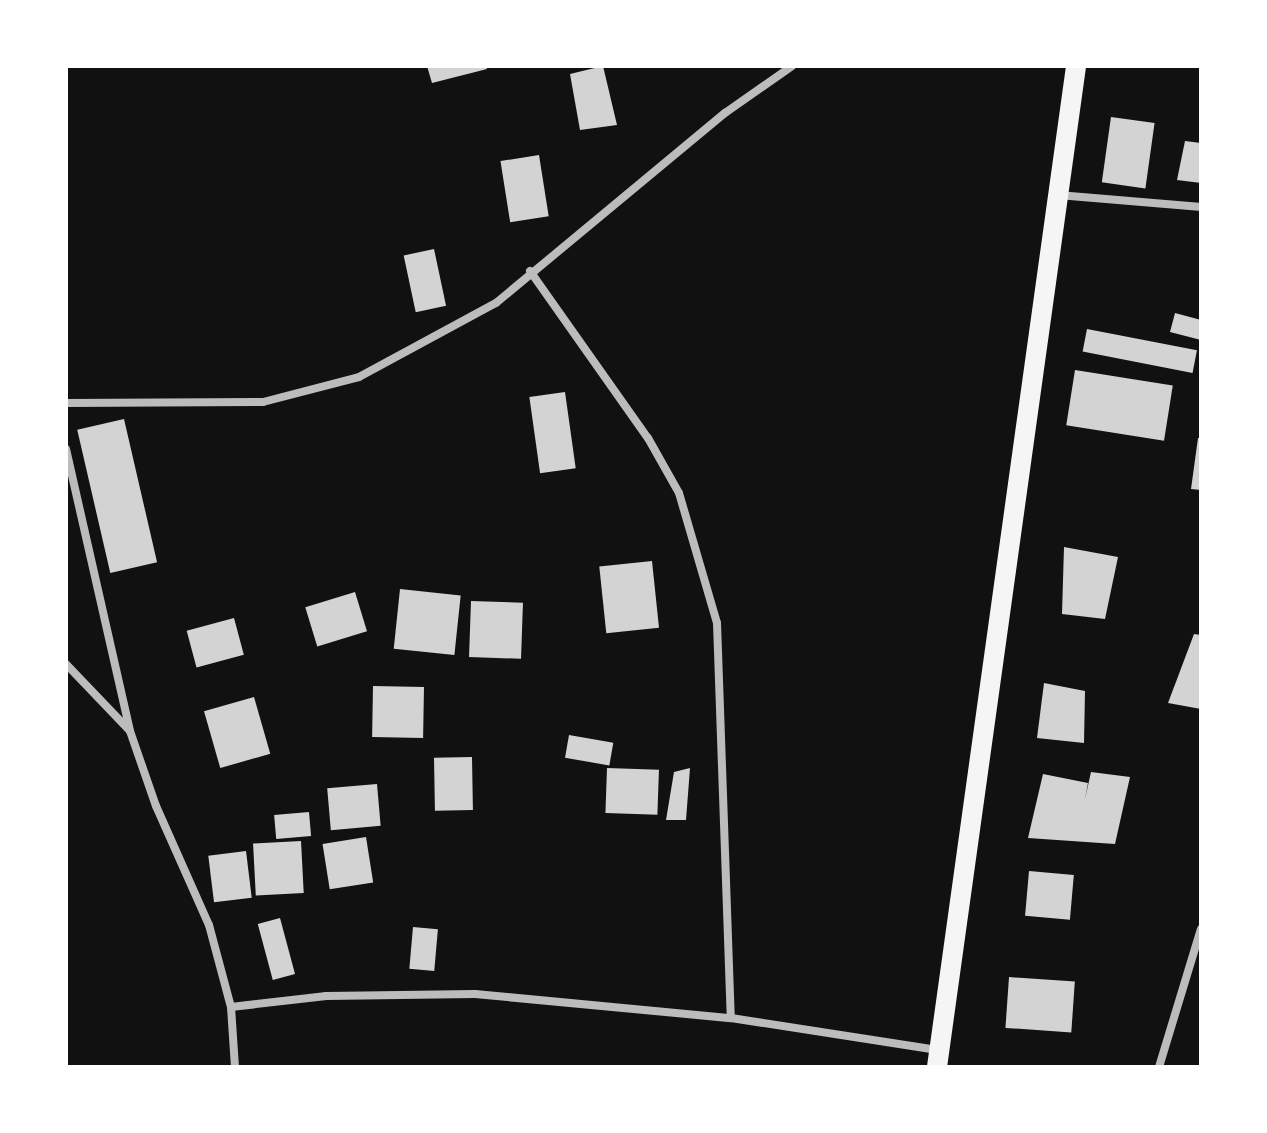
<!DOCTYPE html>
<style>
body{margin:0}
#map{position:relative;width:1267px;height:1133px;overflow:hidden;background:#111;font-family:"DejaVu Sans",sans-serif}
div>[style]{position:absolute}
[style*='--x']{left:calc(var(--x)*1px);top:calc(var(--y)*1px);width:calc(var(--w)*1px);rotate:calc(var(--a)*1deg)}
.building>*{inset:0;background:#d3d3d3;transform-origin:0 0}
.minor>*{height:8px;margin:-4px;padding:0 4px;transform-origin:4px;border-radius:4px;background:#bcbcbc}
.primary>*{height:20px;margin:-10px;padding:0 10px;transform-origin:10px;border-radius:10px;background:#f5f5f5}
span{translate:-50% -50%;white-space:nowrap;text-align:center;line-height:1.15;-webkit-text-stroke:8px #fff;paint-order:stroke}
.frame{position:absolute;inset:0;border:68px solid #fff;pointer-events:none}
</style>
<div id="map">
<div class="building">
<div style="clip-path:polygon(427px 66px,486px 66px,487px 69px,432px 83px)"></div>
<div style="clip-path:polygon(603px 66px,617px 125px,580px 130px,570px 74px)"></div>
<div style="left:1111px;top:117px;width:44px;height:66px;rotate:8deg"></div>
<div style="clip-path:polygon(1185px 141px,1201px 143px,1201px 183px,1177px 180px)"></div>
<div style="left:539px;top:155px;width:62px;height:39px;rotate:81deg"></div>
<div style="left:434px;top:249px;width:58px;height:31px;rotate:78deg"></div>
<div style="clip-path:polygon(1175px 313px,1201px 320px,1201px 340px,1170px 332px)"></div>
<div style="left:1087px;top:329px;width:112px;height:23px;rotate:11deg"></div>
<div style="left:1075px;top:370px;width:99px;height:56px;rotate:9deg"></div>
<div style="left:565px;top:392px;width:77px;height:36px;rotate:82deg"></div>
<div style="left:124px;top:419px;width:147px;height:48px;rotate:77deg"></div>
<div style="clip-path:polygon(1198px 438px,1201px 438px,1201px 490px,1191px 489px)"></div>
<div style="clip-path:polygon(1064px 547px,1118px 557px,1105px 619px,1062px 614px)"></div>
<div style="left:652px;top:561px;width:67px;height:53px;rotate:84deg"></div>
<div style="left:400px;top:589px;width:61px;height:60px;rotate:6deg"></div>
<div style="left:355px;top:592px;width:41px;height:52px;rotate:73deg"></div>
<div style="left:471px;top:601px;width:52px;height:56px;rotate:2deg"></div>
<div style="left:234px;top:618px;width:38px;height:49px;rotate:75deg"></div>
<div style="clip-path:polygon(1194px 634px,1201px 635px,1201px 709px,1168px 703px)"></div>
<div style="clip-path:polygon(1044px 683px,1085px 691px,1084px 743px,1037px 738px)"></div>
<div style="left:373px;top:686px;width:51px;height:51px;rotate:1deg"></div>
<div style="left:254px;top:697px;width:59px;height:52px;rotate:74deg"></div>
<div style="left:569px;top:735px;width:45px;height:23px;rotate:10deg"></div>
<div style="left:472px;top:757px;width:53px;height:38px;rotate:89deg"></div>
<div style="left:607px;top:768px;width:52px;height:45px;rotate:2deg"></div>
<div style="clip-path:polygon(690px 768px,686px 820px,666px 820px,674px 772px)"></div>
<div style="clip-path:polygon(1091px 772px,1130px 777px,1115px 844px,1028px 838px,1043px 774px,1088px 783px,1085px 799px)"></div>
<div style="left:377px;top:784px;width:42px;height:50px;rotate:85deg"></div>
<div style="left:309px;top:812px;width:24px;height:35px;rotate:85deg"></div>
<div style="left:366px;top:837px;width:46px;height:44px;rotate:81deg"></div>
<div style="left:301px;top:841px;width:52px;height:48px;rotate:87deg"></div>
<div style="left:246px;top:851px;width:47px;height:38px;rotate:83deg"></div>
<div style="left:1029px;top:871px;width:45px;height:45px;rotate:5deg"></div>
<div style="left:280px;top:918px;width:58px;height:23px;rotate:75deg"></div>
<div style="left:413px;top:927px;width:25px;height:42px;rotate:5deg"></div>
<div style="left:1009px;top:977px;width:66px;height:51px;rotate:4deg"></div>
</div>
<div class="minor">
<div style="--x:1058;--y:195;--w:144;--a:4.8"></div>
<div style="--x:530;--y:271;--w:204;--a:54.8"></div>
<div style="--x:648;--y:438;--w:63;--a:60.6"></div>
<div style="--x:679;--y:493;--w:135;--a:73.7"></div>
<div style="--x:717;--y:623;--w:395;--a:88"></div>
<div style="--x:66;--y:403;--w:197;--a:-0.3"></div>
<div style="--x:263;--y:402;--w:99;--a:-14.6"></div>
<div style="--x:359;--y:377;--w:156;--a:-28.4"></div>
<div style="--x:496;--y:303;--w:298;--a:-39.7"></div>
<div style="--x:725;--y:113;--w:82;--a:-35"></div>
<div style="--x:66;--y:449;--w:289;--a:77.2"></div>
<div style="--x:130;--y:731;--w:79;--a:70.9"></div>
<div style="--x:156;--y:806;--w:130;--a:66"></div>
<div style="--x:209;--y:925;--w:85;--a:75"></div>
<div style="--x:231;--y:1007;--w:60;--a:86.2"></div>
<div style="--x:66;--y:664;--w:91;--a:46.3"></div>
<div style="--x:231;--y:1007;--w:96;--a:-6.6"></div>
<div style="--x:326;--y:996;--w:149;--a:-0.8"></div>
<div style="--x:475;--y:994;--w:257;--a:5.4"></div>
<div style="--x:731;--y:1018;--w:209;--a:8.8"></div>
<div style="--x:1159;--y:1067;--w:144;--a:-73.1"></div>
</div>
<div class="primary">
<div style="--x:937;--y:1067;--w:1011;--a:-82.09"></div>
</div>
<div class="frame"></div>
</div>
